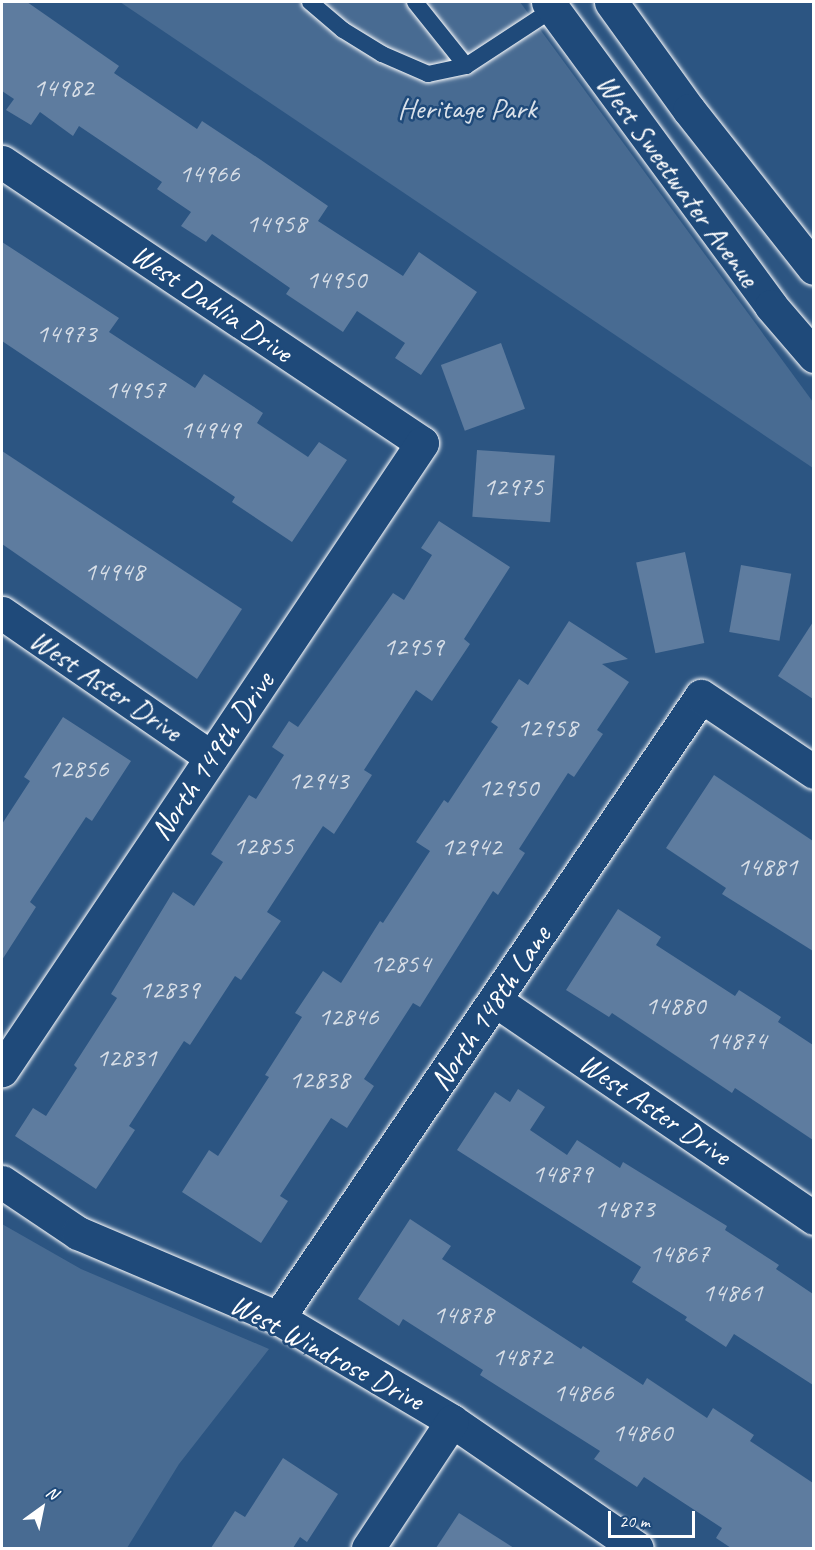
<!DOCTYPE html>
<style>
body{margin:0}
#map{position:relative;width:815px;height:1550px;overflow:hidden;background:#2c5582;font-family:Caveat,sans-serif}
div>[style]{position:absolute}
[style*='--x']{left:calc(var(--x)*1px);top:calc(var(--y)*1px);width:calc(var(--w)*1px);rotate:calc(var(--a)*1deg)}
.green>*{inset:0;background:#486b92}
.building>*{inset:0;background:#5e7c9f;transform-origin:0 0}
.roads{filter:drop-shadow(0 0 2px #fff) drop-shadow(0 0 2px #fff)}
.service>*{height:16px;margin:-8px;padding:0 8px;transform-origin:8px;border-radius:8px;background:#1f4a7a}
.minor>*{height:33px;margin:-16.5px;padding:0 16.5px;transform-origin:16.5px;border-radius:16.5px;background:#1f4a7a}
.tertiary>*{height:33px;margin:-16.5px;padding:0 16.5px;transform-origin:16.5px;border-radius:16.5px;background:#1f4a7a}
span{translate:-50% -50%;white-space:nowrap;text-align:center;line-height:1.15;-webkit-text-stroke:5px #1f4a7a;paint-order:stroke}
.number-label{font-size:27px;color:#d7dee7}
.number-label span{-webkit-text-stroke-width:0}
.park-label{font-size:30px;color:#dae1e9}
.street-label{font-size:30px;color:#fff}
.frame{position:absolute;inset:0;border:3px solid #fff;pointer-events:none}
.north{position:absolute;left:12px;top:1478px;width:60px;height:60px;-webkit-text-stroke:4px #1f4a7a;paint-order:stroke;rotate:33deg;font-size:16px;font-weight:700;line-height:24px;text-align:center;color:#fff}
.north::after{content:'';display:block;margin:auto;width:21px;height:27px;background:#fff;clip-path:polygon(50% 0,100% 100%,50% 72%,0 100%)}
.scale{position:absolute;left:608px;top:1511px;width:87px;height:27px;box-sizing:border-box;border:3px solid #fff;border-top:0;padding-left:8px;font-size:18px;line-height:21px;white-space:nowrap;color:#fff;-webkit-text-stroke:4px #1f4a7a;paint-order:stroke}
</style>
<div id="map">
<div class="green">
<div style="clip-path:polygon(120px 2px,520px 2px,813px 402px,813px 468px)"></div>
<div style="clip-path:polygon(2px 1224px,81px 1269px,269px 1349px,179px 1464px,127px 1548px,2px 1548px)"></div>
</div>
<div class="building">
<div style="clip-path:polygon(2px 2px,27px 2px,119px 66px,114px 73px,197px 129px,202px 121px,261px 160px,328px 206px,318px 221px,403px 276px,419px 252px,477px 292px,421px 375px,395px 358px,405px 343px,357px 311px,343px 332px,286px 294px,290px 288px,212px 234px,206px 242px,181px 226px,191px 212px,157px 189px,162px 182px,79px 126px,73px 136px,40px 112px,31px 125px,6px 110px,14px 99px,2px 91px)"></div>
<div style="clip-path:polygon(2px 242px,119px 318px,109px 332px,195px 388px,204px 374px,263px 413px,257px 423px,308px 457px,319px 442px,347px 460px,292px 542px,232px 502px,235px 497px,2px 341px)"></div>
<div style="left:501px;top:343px;width:70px;height:64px;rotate:70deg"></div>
<div style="left:477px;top:450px;width:78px;height:67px;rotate:4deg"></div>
<div style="clip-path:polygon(2px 451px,242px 609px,197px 679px,2px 544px)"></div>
<div style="clip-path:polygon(439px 521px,510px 567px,464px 639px,470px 644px,432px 701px,416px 690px,364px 770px,372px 775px,334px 834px,323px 826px,267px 912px,281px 921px,241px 980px,235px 976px,190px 1045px,184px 1041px,129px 1126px,135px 1130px,96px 1189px,15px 1136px,33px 1108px,46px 1116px,77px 1068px,74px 1065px,117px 998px,111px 994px,173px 892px,194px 906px,223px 862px,211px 854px,249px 795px,256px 799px,284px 755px,272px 747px,289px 721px,298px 727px,393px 593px,404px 600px,432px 555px,421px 548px)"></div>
<div style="left:685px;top:552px;width:93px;height:50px;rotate:78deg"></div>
<div style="left:741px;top:565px;width:51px;height:68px;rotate:10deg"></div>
<div style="clip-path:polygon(569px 621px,628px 659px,602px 664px,629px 682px,597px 730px,603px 734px,574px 777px,568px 773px,519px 849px,525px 853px,498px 895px,493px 891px,420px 1007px,413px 1003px,364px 1079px,374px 1086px,347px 1128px,331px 1118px,280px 1196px,288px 1201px,261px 1243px,182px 1192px,209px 1150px,218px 1156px,269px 1077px,265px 1075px,302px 1017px,295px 1013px,323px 971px,341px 983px,380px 921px,383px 923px,430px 851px,416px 842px,444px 800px,448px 803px,498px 727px,491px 722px,519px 679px,528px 685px)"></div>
<div style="clip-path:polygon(813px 622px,813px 699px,778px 676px)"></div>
<div style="clip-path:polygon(63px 717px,131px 761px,92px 821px,86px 817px,30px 902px,36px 907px,2px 960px,2px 824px,30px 781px,24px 777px)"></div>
<div style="clip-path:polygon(714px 775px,813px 841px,813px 951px,722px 894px,726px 888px,666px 848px)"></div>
<div style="clip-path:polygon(618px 909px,661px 937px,656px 945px,735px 996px,739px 990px,781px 1017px,778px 1022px,813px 1045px,813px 1140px,735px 1088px,732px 1093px,612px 1013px,609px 1017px,566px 990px)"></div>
<div style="clip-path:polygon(518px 1089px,545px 1107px,530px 1130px,567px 1155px,577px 1140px,620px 1168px,623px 1162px,727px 1226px,725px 1230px,779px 1265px,776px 1269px,813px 1294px,813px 1385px,734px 1334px,726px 1347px,685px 1320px,687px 1317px,632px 1282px,641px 1267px,457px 1150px,495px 1092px,510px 1102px)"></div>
<div style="clip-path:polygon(410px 1219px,451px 1246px,442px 1259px,581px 1349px,583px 1346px,643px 1385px,647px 1378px,707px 1418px,713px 1408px,754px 1435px,750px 1441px,813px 1483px,813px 1548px,731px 1548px,716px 1538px,722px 1528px,644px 1477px,637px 1487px,594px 1459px,600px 1451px,480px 1375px,483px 1370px,403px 1319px,399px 1326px,358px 1299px)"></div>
<div style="clip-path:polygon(283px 1458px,338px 1494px,307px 1542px,300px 1537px,293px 1548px,211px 1548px,235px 1511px,245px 1517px)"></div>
<div style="clip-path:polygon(459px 1513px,514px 1548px,436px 1548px)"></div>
</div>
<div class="roads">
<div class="service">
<div style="--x:310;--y:2;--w:43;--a:40.3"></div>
<div style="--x:343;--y:30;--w:46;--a:31.6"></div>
<div style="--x:382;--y:54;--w:50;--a:23.5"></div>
<div style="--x:428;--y:74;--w:39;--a:-12"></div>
<div style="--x:466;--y:66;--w:104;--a:-33.2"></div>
<div style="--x:415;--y:2;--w:82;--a:51.4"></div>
</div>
<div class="minor">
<div style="--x:2;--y:162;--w:505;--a:33.78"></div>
<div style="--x:422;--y:443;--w:755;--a:123.82"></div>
<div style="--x:2;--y:613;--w:254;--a:34.6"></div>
<div style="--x:496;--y:1001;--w:385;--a:34.3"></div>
<div style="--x:2;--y:1182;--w:92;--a:33.9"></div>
<div style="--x:78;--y:1233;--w:217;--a:23"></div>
<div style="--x:278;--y:1318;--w:202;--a:30.6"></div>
<div style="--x:452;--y:1421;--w:224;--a:34.5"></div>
<div style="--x:278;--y:1318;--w:752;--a:-55.78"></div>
<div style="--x:701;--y:696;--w:136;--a:33.9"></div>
<div style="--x:368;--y:1548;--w:152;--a:-56.5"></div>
</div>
<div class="tertiary">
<div style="--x:548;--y:2;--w:377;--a:53.7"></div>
<div style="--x:771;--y:306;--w:66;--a:49.3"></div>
<div style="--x:611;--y:2;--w:133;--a:54.2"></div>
<div style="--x:689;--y:110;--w:201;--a:51.7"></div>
</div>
</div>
<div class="number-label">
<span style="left:63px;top:88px">14982</span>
<span style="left:209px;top:174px">14966</span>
<span style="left:276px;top:224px">14958</span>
<span style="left:336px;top:280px">14950</span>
<span style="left:66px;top:334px">14973</span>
<span style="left:135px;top:390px">14957</span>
<span style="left:210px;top:430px">14949</span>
<span style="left:513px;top:487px">12975</span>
<span style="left:114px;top:572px">14948</span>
<span style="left:413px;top:647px">12959</span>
<span style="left:547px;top:728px">12958</span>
<span style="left:78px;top:769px">12856</span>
<span style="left:318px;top:781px">12943</span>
<span style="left:508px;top:788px">12950</span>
<span style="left:263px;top:846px">12855</span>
<span style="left:471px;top:847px">12942</span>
<span style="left:767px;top:867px">14881</span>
<span style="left:400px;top:964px">12854</span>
<span style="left:169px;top:990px">12839</span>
<span style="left:675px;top:1006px">14880</span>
<span style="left:348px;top:1017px">12846</span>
<span style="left:736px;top:1041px">14874</span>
<span style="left:126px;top:1058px">12831</span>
<span style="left:319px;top:1080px">12838</span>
<span style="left:562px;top:1174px">14879</span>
<span style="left:624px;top:1209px">14873</span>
<span style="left:679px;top:1254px">14867</span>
<span style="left:732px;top:1293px">14861</span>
<span style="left:463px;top:1315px">14878</span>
<span style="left:522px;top:1357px">14872</span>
<span style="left:583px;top:1393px">14866</span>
<span style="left:642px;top:1433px">14860</span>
</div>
<div class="park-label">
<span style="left:467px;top:108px">Heritage Park</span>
</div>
<div class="street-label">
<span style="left:678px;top:180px;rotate:54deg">West Sweetwater Avenue</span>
<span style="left:212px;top:303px;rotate:34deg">West Dahlia Drive</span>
<span style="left:106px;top:685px;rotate:34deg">West Aster Drive</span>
<span style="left:212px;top:756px;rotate:-56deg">North 149th Drive</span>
<span style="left:490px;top:1008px;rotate:-56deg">North 148th Lane</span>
<span style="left:655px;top:1109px;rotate:34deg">West Aster Drive</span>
<span style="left:327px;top:1352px;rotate:28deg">West Windrose Drive</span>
</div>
<div class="frame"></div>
<div class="north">N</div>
<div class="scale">20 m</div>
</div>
